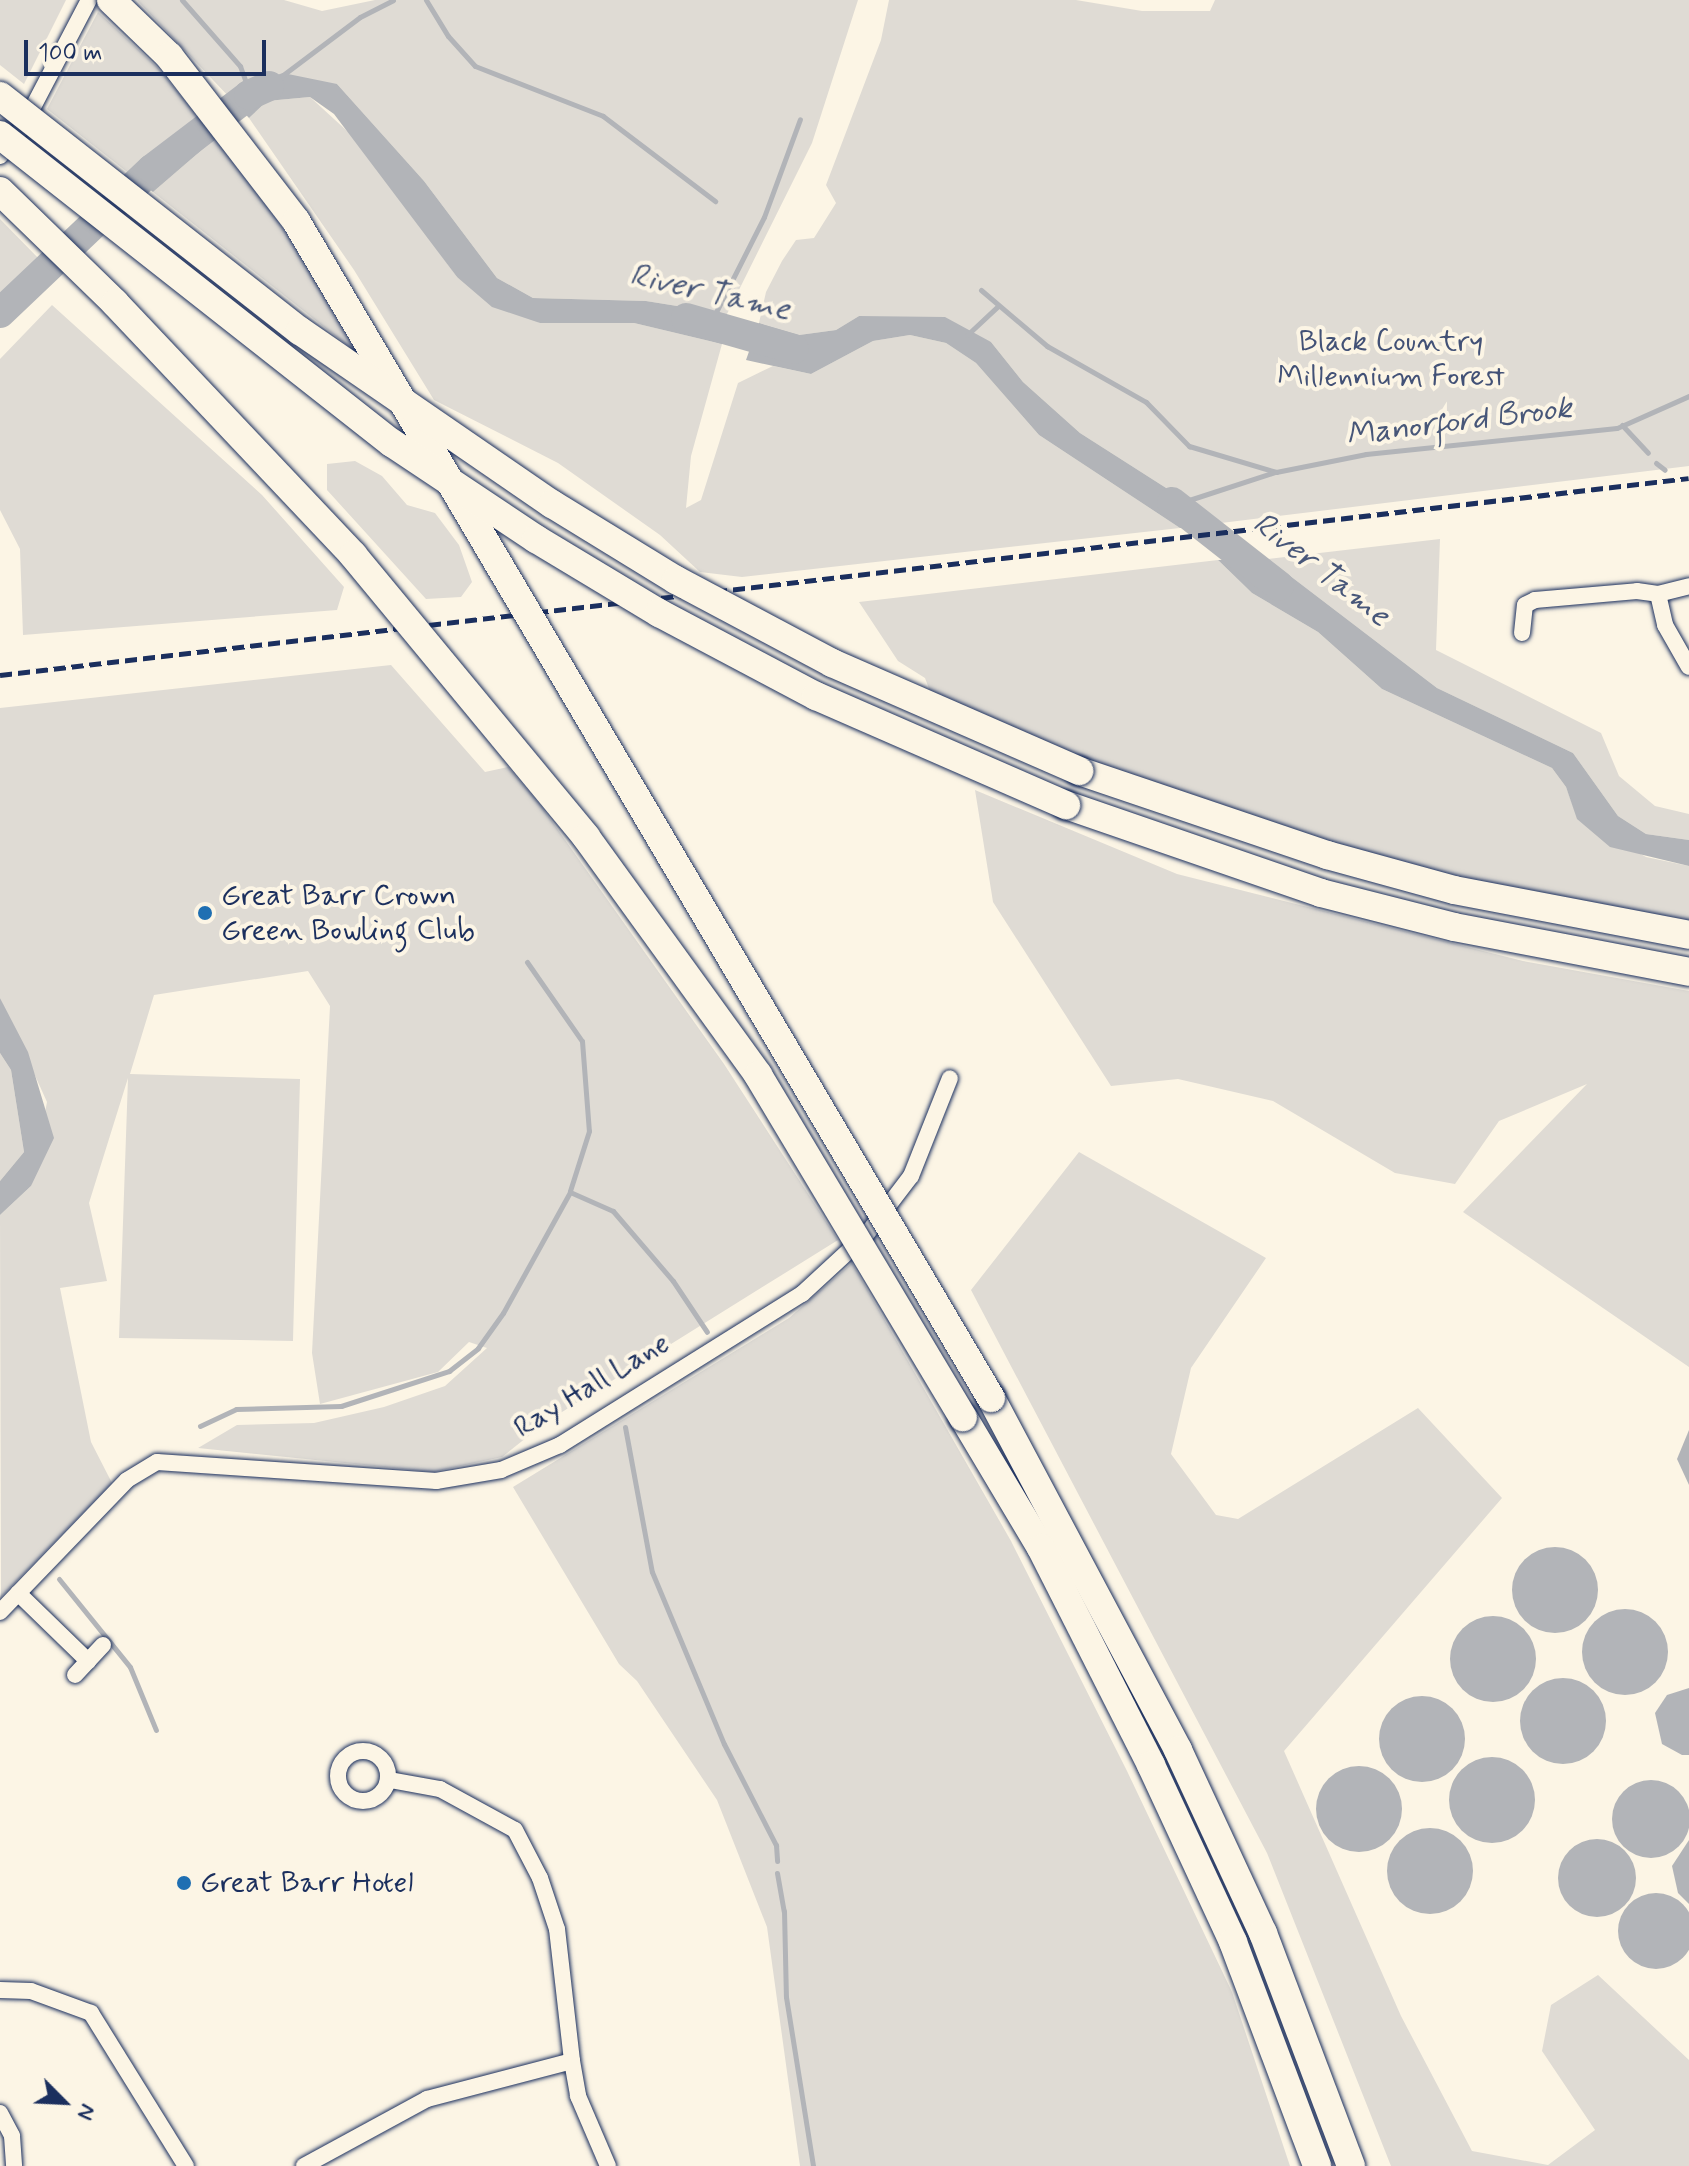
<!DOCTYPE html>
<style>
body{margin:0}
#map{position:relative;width:1689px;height:2166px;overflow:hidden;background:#fcf5e5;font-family:Mynerve,sans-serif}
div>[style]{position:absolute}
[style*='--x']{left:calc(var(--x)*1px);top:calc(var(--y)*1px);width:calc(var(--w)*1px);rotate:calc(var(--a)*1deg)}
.green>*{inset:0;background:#dfdbd4}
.water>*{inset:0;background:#b2b4b8}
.round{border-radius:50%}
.stream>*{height:5px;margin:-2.5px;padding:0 2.5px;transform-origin:2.5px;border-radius:2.5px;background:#b2b4b8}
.river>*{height:30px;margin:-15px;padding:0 15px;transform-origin:15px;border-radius:15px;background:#b2b4b8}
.roads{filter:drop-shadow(0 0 2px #1b2f5e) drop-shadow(0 0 2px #1b2f5e)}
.minor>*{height:16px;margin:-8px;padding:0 8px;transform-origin:8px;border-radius:8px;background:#fcf5e5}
.minor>.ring{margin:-8px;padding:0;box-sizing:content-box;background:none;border:16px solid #fcf5e5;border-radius:50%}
.motorway>*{height:28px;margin:-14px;padding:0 14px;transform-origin:14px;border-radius:14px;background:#fcf5e5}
.rail>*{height:5px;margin-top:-2.5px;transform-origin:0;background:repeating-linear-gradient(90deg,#1b2f5e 0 12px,transparent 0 18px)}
.bridges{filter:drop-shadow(0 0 2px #1b2f5e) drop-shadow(0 0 2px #1b2f5e)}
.motorway-bridge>*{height:28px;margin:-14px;padding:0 14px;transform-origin:14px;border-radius:14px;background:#fcf5e5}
.dots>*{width:22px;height:22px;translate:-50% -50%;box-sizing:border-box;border:4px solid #fcf5e5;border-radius:50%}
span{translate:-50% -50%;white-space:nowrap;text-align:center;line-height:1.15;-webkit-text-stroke:8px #fcf5e5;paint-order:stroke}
.park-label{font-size:30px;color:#425176}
.poi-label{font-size:30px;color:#1b2f5e}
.left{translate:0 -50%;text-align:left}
.street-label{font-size:30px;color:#1b2f5e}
.water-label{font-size:32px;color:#485779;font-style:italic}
.north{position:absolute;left:24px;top:2062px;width:80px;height:80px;-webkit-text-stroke:6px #fcf5e5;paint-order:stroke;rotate:114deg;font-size:22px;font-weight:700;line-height:32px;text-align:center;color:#1b2f5e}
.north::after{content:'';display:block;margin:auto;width:28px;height:36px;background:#1b2f5e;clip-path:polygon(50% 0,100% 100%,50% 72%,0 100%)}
.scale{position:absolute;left:24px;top:40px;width:242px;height:36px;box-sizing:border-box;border:4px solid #1b2f5e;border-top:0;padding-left:10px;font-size:24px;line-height:28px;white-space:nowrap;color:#1b2f5e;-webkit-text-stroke:6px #fcf5e5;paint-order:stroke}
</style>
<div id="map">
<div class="green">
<div style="clip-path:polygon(0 0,66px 0,24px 84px,0 65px)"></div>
<div style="clip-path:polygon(137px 0,284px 0,322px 11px,375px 0,858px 0,812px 143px,727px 314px,646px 301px,533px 298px,497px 278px,424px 181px,337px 84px,249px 84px,232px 100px)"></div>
<div style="clip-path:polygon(889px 0,1076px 0,1142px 11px,1210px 11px,1215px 0,1689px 0,1689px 466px,1221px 523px,1080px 433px,1023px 382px,991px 342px,859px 316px,836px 330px,799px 335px,759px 323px,766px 292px,782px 261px,796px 240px,814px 238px,836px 203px,826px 185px,881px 40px)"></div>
<div style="clip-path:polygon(98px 12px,157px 67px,200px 119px,131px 175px,47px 109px)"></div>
<div style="clip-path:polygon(310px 97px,358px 141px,457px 277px,540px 323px,634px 323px,722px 344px,691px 456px,686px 508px,701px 500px,738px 383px,773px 366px,811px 374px,873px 341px,910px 335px,946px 343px,976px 363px,1039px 435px,1180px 528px,742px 577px,700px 572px,660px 535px,558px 463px,434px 400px,354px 270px,249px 118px,267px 101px)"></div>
<div style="clip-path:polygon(218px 136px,253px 181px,366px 360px,153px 192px)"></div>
<div style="clip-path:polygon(0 219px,44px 264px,0 306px)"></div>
<div style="clip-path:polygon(52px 305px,262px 495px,344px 587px,337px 610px,23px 635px,20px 549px,0 510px,0 359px)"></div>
<div style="clip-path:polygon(355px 461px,382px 476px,407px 505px,435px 513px,459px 545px,472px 582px,461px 597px,426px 599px,327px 490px,327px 464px)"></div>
<div style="clip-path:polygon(1440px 539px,1436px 650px,1601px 733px,1619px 776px,1655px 806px,1689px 814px,1689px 840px,1646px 834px,1618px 816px,1573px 753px,1437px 688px,1268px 559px)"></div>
<div style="clip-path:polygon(1218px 560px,1252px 593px,1318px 632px,1382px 689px,1552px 768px,1566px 787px,1578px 819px,1646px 857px,1689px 866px,1689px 925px,1473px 885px,1300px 837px,1096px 766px,931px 694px,925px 678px,898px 661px,859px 602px)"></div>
<div style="clip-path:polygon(391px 665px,485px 772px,508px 767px,541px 806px,724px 1064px,838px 1240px,546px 1422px,502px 1457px,433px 1472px,198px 1448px,237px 1425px,314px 1423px,384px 1407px,445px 1386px,487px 1348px,469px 1342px,438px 1372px,320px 1404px,312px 1353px,330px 1006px,308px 971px,154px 995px,130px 1074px,300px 1079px,293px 1341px,119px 1338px,128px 1078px,89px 1203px,107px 1281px,60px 1288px,91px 1442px,112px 1483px,1px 1597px,0 1215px,31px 1186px,47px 1102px,0 998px,0 708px)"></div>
<div style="clip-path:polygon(975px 790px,1177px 874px,1523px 961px,1689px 991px,1689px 1367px,1463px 1212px,1587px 1084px,1499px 1121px,1455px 1184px,1395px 1173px,1273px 1101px,1178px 1079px,1111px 1086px,993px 902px)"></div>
<div style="clip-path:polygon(0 1053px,11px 1070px,24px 1152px,0 1181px)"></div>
<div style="clip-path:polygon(1079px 1152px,1266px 1258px,1191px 1368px,1171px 1454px,1216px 1515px,1238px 1519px,1418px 1408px,1502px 1498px,1284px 1751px,1401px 2016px,1472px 2151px,1548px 2165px,1595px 2130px,1542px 2051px,1551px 2005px,1598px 1975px,1689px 2060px,1689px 2166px,1391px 2166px,1267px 1853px,971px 1290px)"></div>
<div style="clip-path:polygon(852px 1263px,1011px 1541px,1127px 1771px,1232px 1992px,1290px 2166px,800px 2166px,767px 1927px,717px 1800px,637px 1681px,619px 1664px,513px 1487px,789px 1318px)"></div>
</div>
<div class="water">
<div style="clip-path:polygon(283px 73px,337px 84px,424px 181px,497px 278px,533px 298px,646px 301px,727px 314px,722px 344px,634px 323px,540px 323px,492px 307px,457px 277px,334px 114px,310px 97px,267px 101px,249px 118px,232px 100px,249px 84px)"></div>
<div style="clip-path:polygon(200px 119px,218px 136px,153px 192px,131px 175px)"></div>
<div style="clip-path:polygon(44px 264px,54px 273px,0 328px,0 306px)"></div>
<div style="clip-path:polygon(859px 316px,945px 317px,991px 342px,1023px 382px,1080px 433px,1221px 523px,1180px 528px,1039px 435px,976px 363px,946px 343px,910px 335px,873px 341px,811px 374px,746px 360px,759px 323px,799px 335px,836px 330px)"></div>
<div style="clip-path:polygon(1268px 559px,1437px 688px,1573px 753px,1618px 816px,1646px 834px,1689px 840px,1689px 866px,1610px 847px,1577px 819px,1566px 787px,1552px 768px,1382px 689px,1318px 632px,1252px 593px,1218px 560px)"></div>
<div style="clip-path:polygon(0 998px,28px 1052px,54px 1138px,31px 1186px,0 1215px,0 1181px,24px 1152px,11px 1070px,0 1053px)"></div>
<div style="clip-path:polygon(1689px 1430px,1689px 1485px,1677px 1459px)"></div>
<div class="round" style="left:1512px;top:1547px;width:86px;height:86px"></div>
<div class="round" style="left:1582px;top:1609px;width:86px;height:86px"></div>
<div class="round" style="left:1450px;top:1616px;width:86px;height:86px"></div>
<div class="round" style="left:1520px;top:1678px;width:86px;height:86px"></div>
<div style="clip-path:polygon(1689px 1688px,1689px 1755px,1682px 1755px,1662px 1744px,1655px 1713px,1667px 1695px)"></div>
<div class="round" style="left:1379px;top:1696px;width:86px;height:86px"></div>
<div class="round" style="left:1449px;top:1757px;width:86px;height:86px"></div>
<div class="round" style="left:1316px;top:1766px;width:86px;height:86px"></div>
<div class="round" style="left:1612px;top:1780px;width:78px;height:78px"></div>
<div class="round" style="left:1387px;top:1828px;width:86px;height:86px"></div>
<div class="round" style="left:1558px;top:1839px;width:78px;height:78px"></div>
<div style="clip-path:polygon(1689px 1840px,1689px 1904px,1678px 1893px,1672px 1866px)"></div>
<div class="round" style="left:1618px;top:1893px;width:76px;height:76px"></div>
</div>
<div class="stream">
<div style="--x:182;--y:0;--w:88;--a:48.7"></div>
<div style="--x:240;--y:66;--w:27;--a:70"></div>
<div style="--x:426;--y:0;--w:42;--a:58.6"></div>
<div style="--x:448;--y:36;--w:40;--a:48"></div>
<div style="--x:475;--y:66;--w:137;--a:21.3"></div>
<div style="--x:603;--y:116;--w:141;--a:37.2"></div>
<div style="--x:279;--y:78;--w:101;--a:-37"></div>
<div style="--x:360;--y:17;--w:37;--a:-27"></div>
<div style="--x:981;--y:290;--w:87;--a:40.3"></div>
<div style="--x:1047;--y:346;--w:114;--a:29.5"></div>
<div style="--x:1146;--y:402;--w:62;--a:45.7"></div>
<div style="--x:1189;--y:446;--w:91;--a:16.6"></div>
<div style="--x:1276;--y:472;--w:92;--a:-11.3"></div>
<div style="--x:1366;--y:454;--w:252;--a:-5.9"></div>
<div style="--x:1617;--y:428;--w:79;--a:-24"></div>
<div style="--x:716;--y:312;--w:106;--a:-63.2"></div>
<div style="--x:764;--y:217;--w:104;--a:-69.8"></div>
<div style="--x:967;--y:335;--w:42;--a:-43.1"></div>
<div style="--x:1622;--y:425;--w:38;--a:47"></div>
<div style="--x:1656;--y:463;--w:11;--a:38"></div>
<div style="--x:1186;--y:501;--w:94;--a:-18"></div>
<div style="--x:527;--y:962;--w:96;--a:55.2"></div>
<div style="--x:582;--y:1041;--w:90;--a:85.6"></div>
<div style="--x:589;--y:1131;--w:63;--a:107.6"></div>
<div style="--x:200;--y:1426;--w:40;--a:-25"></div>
<div style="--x:236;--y:1409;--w:105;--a:-1.6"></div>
<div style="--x:341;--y:1406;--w:114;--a:-18"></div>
<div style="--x:449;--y:1371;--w:37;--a:-38"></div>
<div style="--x:478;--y:1348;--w:43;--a:-54.5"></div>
<div style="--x:503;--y:1313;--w:138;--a:-61"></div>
<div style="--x:570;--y:1192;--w:47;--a:23.8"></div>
<div style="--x:613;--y:1211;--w:92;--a:49.4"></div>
<div style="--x:673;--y:1281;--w:61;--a:56.3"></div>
<div style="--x:625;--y:1427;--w:147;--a:79.5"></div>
<div style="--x:652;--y:1572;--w:186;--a:67.3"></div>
<div style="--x:724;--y:1744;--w:114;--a:62.8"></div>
<div style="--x:776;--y:1845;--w:16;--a:86"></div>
<div style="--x:59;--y:1579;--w:113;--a:51.1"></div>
<div style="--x:130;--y:1667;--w:68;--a:67.6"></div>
<div style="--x:777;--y:1873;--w:39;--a:80"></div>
<div style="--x:784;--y:1911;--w:86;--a:88.7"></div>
<div style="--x:786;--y:1997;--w:171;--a:80.9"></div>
</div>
<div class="river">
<div style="--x:0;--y:313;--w:209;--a:-43.5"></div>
<div style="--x:152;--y:169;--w:122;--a:-37.3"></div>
<div style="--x:249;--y:95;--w:22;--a:-24"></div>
<div style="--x:686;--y:318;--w:112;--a:16"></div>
<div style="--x:1172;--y:502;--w:136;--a:38.1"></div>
</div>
<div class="roads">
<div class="minor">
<div style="--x:0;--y:156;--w:36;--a:-52"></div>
<div style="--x:22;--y:128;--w:144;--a:-62.4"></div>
<div style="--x:1658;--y:594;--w:32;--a:77"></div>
<div style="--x:1665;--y:625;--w:48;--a:60.3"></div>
<div style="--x:1522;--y:633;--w:28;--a:-84"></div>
<div style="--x:1525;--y:605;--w:11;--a:-27"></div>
<div style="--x:1535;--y:600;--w:102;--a:-5"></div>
<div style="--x:1637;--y:591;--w:21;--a:8"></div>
<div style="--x:1658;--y:594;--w:32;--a:-14"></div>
<div style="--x:18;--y:1593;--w:98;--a:44.2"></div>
<div style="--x:0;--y:1612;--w:183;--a:-46.1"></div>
<div style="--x:127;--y:1480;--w:35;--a:-31"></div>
<div style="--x:157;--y:1462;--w:280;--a:3.9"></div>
<div style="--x:436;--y:1481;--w:66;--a:-9.6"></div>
<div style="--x:501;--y:1470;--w:64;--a:-23"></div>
<div style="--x:560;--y:1445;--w:285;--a:-32"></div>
<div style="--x:802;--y:1294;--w:87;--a:-42.7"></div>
<div style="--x:866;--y:1235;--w:74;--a:-52.7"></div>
<div style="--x:911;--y:1176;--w:105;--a:-68.3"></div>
<div style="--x:75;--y:1675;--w:41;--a:-47"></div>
<div class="ring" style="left:338px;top:1751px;width:34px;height:34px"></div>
<div style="--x:390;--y:1780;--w:51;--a:10.2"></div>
<div style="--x:440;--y:1789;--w:85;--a:28.7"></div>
<div style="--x:515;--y:1830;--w:54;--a:62.5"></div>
<div style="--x:540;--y:1878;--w:54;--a:71.6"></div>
<div style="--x:557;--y:1929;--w:133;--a:83.5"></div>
<div style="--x:0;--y:1990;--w:31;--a:2"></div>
<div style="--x:31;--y:1991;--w:64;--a:20.1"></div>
<div style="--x:91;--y:2013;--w:180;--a:58.2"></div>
<div style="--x:0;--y:2113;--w:26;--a:62"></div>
<div style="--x:12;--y:2136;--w:30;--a:86"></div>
<div style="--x:304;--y:2166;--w:140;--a:-28.6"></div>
<div style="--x:427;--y:2099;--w:150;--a:-14.7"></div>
<div style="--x:572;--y:2061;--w:36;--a:80"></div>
<div style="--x:578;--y:2096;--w:76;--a:66.8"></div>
</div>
<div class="motorway">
<div style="--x:1079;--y:771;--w:262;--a:18.7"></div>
<div style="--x:1327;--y:855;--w:132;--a:15.4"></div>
<div style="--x:1454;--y:890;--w:239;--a:10.8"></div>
<div style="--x:1066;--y:805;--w:270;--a:19"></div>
<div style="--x:1321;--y:893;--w:137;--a:14.3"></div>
<div style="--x:1454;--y:927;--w:239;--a:10.8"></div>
<div style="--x:991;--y:1398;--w:399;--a:62"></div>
<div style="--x:1178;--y:1750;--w:202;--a:65.1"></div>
<div style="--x:1263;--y:1933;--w:249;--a:69.3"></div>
<div style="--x:963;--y:1417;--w:152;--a:59.2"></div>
<div style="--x:1041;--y:1548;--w:243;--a:63.1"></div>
<div style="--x:1151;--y:1765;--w:195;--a:65.1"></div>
<div style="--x:1233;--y:1942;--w:239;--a:69.4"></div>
</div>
</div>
<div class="rail">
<div style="--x:0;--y:675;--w:1700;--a:-6.65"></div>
</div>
<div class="bridges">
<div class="motorway-bridge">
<div style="--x:111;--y:0;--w:81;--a:44"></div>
<div style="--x:169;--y:56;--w:208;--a:52.4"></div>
<div style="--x:296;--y:221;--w:1367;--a:59.44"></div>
<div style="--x:0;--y:96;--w:381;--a:38.1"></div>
<div style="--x:300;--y:331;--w:306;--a:34.5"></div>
<div style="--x:552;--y:504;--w:145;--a:31.5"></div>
<div style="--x:676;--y:580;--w:177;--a:28"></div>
<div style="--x:832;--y:663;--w:270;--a:23.6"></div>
<div style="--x:0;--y:135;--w:499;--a:38.2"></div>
<div style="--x:392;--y:443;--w:173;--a:33.7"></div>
<div style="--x:536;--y:539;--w:144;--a:31"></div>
<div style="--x:659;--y:613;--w:178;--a:27.9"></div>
<div style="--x:816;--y:696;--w:273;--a:23.6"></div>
<div style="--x:0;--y:191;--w:161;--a:44.2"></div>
<div style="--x:115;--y:303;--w:347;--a:46.6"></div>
<div style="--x:353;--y:555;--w:366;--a:50.4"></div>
<div style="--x:586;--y:837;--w:294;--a:54.1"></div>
<div style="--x:758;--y:1075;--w:399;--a:59.1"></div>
</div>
</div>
<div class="dots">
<div style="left:205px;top:913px;background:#1f6fb2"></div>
<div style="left:184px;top:1883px;background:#1f6fb2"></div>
</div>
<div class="park-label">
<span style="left:1391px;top:359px">Black Country<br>Millennium Forest</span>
</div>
<div class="poi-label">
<span class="left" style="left:221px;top:913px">Great Barr Crown<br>Green Bowling Club</span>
<span class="left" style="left:200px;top:1883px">Great Barr Hotel</span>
</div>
<div class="street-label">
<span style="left:592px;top:1386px;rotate:-31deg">Ray Hall Lane</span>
</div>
<div class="water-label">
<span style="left:710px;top:293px;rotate:13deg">River Tame</span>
<span style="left:1459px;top:422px;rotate:-7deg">Manorford Brook</span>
<span style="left:1321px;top:570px;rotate:38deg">River Tame</span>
</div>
<div class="north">N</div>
<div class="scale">100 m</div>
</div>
